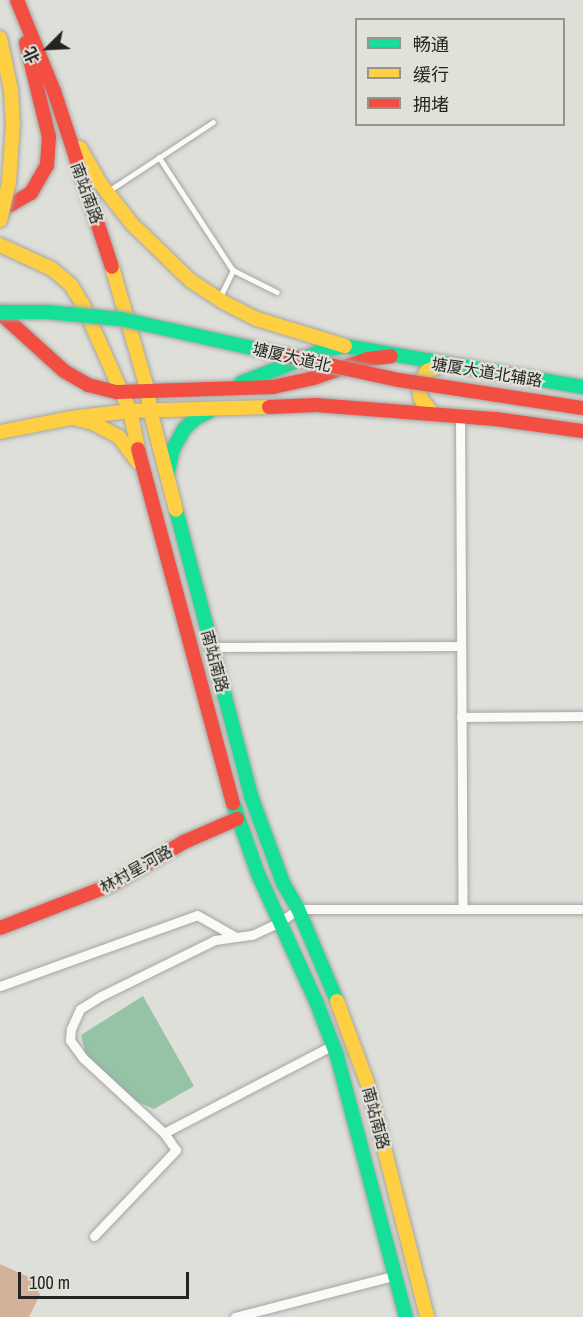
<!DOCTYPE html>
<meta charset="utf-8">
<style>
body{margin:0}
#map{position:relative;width:583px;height:1317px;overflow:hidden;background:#dfdfda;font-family:"Archivo Narrow","Noto Sans SC",sans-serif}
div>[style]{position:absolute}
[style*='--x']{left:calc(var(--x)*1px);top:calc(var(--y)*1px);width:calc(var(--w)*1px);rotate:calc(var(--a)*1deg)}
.forest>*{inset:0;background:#d3b19b}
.water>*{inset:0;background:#94c3a6}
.roads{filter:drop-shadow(0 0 2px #a5a5a1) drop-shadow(0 0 2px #a5a5a1)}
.lane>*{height:4.5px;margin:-2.25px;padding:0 2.25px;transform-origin:2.25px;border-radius:2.25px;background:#fafaf9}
.street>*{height:9px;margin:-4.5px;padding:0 4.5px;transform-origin:4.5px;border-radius:4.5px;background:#fafaf9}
.fast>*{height:14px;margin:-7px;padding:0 7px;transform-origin:7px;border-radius:7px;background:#16e098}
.slow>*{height:14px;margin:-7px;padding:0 7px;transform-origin:7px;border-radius:7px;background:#ffcf43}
.jam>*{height:14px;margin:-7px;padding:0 7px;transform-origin:7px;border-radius:7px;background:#f24e42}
.bridges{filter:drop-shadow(0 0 2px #a5a5a1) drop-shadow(0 0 2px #a5a5a1)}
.fast-bridge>*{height:14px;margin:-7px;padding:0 7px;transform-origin:7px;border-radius:7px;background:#16e098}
.slow-bridge>*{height:14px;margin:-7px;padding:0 7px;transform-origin:7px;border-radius:7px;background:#ffcf43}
.jam-bridge>*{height:14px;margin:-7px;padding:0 7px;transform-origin:7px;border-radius:7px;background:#f24e42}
span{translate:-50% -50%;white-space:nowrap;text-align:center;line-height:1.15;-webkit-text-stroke:4.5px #e1e1d8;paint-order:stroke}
.street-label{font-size:16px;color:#242421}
.legend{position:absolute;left:355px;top:18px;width:210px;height:108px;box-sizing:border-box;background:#e1e1d8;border:2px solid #95958f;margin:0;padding:8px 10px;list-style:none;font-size:18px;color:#242421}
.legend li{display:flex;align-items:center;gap:12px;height:30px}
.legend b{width:30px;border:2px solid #95958f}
.north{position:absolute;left:18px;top:18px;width:60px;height:60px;-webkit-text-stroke:4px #e1e1d8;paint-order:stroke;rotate:246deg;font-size:16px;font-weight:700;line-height:24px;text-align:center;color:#242421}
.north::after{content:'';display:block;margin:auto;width:21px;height:27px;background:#242421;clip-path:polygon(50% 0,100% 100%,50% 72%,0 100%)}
.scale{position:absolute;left:18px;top:1272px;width:171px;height:27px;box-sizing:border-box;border:3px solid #242421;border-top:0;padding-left:8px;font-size:18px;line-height:21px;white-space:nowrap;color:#242421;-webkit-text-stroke:4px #e1e1d8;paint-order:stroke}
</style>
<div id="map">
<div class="forest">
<div style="clip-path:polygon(0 1264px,33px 1279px,40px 1295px,29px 1317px,0 1317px)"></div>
</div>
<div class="water">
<div style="clip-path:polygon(143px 996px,194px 1086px,154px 1109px,131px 1099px,86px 1055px,81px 1035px)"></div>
</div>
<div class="roads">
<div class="lane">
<div style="--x:159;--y:157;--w:135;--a:56.8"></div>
<div style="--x:233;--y:270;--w:49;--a:26.6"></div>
<div style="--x:110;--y:190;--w:123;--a:-33.4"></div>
<div style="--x:220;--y:297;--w:30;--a:-64"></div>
</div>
<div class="street">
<div style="--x:460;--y:416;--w:493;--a:89.7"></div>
<div style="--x:211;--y:647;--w:250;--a:-0.2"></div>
<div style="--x:461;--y:717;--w:122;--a:-0.5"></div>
<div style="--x:0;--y:986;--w:209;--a:-19.8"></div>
<div style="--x:197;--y:915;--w:45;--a:29.4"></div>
<div style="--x:164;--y:1133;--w:191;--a:-27.5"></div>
<div style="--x:94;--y:1236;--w:119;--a:-46.4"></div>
<div style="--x:176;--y:1150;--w:21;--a:-125"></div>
<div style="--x:164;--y:1133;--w:110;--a:-137.2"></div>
<div style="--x:83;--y:1058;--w:22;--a:-126"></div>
<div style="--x:70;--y:1040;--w:11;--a:-85"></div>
<div style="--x:71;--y:1029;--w:22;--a:-66"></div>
<div style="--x:80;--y:1009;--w:25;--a:-32"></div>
<div style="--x:101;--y:996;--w:127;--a:-26.2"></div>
<div style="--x:215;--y:940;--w:37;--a:-8"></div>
<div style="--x:252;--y:935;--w:31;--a:-25"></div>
<div style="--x:280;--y:922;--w:22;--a:-36"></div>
<div style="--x:298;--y:909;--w:285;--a:0"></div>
<div style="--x:235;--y:1317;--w:166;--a:-14.6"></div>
</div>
<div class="fast">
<div style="--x:241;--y:383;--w:87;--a:-21.6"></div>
<div style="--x:322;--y:351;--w:24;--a:-12"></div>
<div style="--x:345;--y:346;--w:242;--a:9.8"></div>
<div style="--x:168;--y:472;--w:24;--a:-78"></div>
<div style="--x:173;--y:449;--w:23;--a:-61"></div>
<div style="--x:184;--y:429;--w:16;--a:-43"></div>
<div style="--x:196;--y:418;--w:18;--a:-27"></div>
<div style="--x:176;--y:510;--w:296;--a:75.3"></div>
<div style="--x:251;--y:796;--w:93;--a:69.8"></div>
<div style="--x:283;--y:883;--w:30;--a:60"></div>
<div style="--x:298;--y:909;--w:100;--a:67"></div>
<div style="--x:233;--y:803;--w:75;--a:70.6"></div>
<div style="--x:258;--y:874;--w:140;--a:65.5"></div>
<div style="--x:316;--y:1001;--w:59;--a:69.1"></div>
<div style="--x:337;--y:1056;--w:270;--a:75.2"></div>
</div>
<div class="slow">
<div style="--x:80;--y:148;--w:40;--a:60.3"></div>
<div style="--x:100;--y:183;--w:52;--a:52"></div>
<div style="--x:132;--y:224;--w:82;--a:44"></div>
<div style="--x:191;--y:281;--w:38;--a:33"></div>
<div style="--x:223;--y:302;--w:38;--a:27"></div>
<div style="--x:257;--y:319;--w:92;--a:17.1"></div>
<div style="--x:0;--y:245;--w:57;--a:24.8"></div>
<div style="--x:52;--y:269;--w:25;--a:40"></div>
<div style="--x:71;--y:285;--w:23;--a:59"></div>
<div style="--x:83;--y:305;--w:116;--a:66.1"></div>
<div style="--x:130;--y:411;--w:39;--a:78"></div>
<div style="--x:112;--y:267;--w:130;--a:73.9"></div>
<div style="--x:148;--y:392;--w:18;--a:84"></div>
<div style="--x:150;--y:410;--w:103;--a:75.4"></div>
<div style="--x:433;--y:414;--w:19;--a:-129"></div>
<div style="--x:421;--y:399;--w:15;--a:-101"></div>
<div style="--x:418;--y:384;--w:16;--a:-55"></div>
<div style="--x:427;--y:371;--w:17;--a:-21"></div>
<div style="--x:77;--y:419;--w:16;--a:14"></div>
<div style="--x:93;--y:423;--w:30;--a:28"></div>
<div style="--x:119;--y:437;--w:31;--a:53"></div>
<div style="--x:0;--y:432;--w:72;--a:-11.2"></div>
<div style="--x:71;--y:418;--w:59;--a:-6.8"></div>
<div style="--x:130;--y:411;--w:139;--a:-1.6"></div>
<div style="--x:337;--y:1001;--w:90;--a:69.7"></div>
<div style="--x:368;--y:1085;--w:239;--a:75.7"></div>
</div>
<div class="jam">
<div style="--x:17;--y:0;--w:98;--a:67.9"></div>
<div style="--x:54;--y:91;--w:185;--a:71.8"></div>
<div style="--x:0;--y:207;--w:10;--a:-11"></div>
<div style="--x:10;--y:205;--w:24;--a:-30"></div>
<div style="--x:31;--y:193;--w:32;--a:-60"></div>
<div style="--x:47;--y:165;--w:28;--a:-86"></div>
<div style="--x:49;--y:137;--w:97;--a:-103.7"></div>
<div style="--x:0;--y:313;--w:86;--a:42.2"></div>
<div style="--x:64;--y:371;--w:28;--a:30"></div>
<div style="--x:88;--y:385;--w:30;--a:14"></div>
<div style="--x:117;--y:392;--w:156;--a:-1.8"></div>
<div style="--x:273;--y:387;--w:42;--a:-12.4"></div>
<div style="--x:314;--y:378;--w:57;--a:-19.4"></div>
<div style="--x:368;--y:359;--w:23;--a:-7"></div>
<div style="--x:269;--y:407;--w:47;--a:-2.4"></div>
<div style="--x:316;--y:405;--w:180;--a:4.5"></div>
<div style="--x:495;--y:419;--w:89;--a:7.8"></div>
<div style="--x:138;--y:449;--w:367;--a:75"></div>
<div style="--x:0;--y:928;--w:119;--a:-21.2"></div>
<div style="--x:111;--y:885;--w:85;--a:-30.5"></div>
<div style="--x:184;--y:842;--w:58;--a:-23.5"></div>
</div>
</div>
<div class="bridges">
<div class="fast-bridge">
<div style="--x:0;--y:312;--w:47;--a:0"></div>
<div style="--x:47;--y:312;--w:74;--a:5.4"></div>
<div style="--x:121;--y:319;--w:143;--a:12.5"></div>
</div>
<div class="slow-bridge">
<div style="--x:0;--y:38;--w:53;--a:78.1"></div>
<div style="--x:11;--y:90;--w:33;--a:87"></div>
<div style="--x:13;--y:123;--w:59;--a:93.9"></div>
<div style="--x:9;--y:182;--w:39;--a:103"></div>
</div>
<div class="jam-bridge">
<div style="--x:261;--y:350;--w:141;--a:12.3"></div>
<div style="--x:399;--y:380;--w:186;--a:8.7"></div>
</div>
</div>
<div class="street-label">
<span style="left:87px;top:193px;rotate:70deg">南站南路</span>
<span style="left:292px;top:357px;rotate:13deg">塘厦大道北</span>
<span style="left:487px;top:372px;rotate:9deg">塘厦大道北辅路</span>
<span style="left:215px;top:661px;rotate:75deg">南站南路</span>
<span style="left:136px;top:869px;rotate:-29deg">林村星河路</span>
<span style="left:376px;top:1118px;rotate:75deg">南站南路</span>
</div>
<ul class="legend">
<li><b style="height:8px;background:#16e098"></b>畅通</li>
<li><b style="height:8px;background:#ffcf43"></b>缓行</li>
<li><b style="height:8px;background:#f24e42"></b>拥堵</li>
</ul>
<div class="north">北</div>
<div class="scale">100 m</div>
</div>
